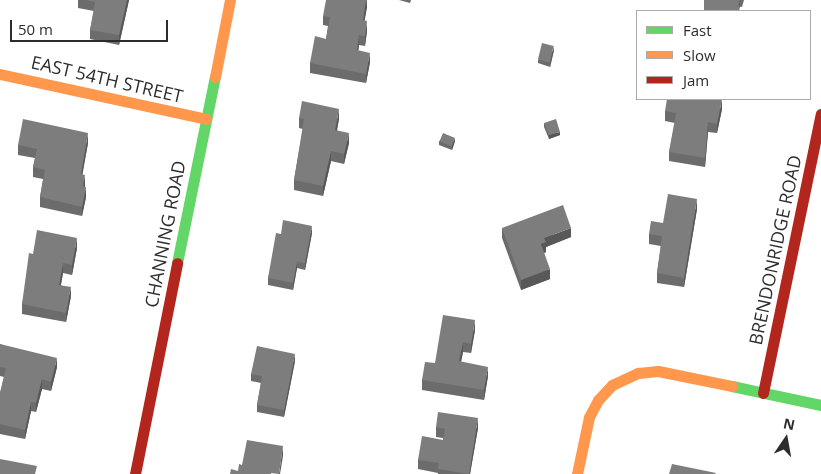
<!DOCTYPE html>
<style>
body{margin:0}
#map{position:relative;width:821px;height:474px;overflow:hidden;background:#fff;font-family:"Open Sans",sans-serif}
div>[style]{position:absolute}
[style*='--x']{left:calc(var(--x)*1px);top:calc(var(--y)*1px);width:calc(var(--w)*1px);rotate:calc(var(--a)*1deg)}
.fast>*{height:11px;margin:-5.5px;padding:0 5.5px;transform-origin:5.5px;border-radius:5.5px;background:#63d668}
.slow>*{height:11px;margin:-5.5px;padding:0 5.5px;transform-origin:5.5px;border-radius:5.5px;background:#ff974d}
.jam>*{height:11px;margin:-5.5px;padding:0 5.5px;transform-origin:5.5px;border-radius:5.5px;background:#b3261e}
.wall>*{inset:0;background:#6c6c6c}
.shaded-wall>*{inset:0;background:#585858}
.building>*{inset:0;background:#7d7d7d;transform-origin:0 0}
span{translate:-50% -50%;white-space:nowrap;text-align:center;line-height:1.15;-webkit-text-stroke:5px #fff;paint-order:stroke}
.street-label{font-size:18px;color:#2c2c2c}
.legend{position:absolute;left:636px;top:10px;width:175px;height:90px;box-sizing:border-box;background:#fff;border:1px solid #ababab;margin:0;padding:6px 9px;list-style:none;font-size:15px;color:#2c2c2c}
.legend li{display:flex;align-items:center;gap:10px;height:25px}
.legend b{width:25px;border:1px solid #ababab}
.north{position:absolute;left:761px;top:414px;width:50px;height:50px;-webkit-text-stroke:4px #fff;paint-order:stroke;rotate:12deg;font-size:14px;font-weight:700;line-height:20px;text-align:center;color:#2c2c2c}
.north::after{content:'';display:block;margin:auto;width:18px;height:22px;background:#2c2c2c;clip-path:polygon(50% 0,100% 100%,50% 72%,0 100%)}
.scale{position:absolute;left:10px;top:20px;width:158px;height:22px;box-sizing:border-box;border:2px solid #2c2c2c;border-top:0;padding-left:6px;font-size:15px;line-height:18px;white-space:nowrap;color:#2c2c2c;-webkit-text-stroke:4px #fff;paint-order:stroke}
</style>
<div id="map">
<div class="fast">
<div style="--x:177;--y:263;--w:190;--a:-78.5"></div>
<div style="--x:732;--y:386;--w:91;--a:12.1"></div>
</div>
<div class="slow">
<div style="--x:0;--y:74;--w:211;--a:12.3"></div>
<div style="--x:215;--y:77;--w:78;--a:-79"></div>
<div style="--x:577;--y:474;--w:58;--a:-78.1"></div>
<div style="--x:589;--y:417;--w:19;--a:-62"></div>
<div style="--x:598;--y:400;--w:21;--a:-47"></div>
<div style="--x:612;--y:385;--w:29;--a:-25"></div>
<div style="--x:638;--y:373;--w:20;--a:-6"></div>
<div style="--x:658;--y:371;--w:76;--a:11.5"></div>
</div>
<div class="jam">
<div style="--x:763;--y:393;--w:285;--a:-78.3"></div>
<div style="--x:135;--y:474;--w:215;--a:-78.7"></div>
</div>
<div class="wall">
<div style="clip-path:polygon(78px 0,129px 0,119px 45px,90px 39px,90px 30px,94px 11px,78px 8px)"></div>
<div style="clip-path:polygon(367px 0,367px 7px,364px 21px,367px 31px,365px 46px,359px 45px,358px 51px,370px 62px,366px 83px,310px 73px,310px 63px,326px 39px,328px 26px,323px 25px,323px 16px)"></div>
<div style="clip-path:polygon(399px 0,411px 0,410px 3px)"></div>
<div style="clip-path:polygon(704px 0,744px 0,742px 7px)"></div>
<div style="clip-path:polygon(554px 50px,550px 67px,538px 63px,538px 60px)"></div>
<div style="clip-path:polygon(722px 109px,717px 133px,708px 132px,705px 167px,669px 161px,669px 152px,675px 123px,665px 121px,665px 111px)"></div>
<div style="clip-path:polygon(299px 118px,339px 119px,337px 130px,349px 143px,344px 164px,331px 161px,323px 196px,294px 190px,294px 180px,303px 129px,299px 128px)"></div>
<div style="clip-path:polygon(544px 123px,560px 135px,549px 139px,544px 127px)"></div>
<div style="clip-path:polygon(439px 141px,455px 141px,452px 150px,439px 145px)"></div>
<div style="clip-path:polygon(88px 143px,82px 174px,85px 184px,85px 187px,86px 197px,82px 216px,40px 207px,40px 197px,43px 179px,33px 177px,33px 167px,35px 158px,18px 155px,18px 145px)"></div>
<div style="clip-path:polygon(697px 209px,684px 287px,657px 283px,657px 273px,661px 246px,649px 244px,649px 234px,663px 223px)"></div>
<div style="clip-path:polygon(502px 228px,571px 237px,546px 247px,546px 252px,544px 253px,550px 279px,521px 290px,502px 238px)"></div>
<div style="clip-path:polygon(312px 233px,305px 270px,297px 268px,293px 290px,268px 285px,268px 278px,281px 234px)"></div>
<div style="clip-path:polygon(77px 248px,72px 275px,63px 273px,61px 285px,71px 296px,66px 322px,22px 314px,22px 304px,33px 254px)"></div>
<div style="clip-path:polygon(475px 330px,471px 353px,463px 352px,461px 362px,488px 376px,484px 400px,422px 390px,422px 380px,435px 363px)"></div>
<div style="clip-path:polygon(0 344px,57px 367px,51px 391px,42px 389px,36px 412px,31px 411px,25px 439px,0 434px,0 393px,4px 377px,0 376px)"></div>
<div style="clip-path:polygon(295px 361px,284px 417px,257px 412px,257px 405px,261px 383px,251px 381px,251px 374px)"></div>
<div style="clip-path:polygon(436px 427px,478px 428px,470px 474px,438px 474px,438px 473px,418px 469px,418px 460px,443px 440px,443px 438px,436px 437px)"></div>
</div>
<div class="shaded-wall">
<div style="clip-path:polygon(127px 0,129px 0,119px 45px,119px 35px)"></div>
<div style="clip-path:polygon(366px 0,367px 7px,363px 30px,363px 20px)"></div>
<div style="clip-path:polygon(739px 0,740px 6px,739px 11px,737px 11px)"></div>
<div style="clip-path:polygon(367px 21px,367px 31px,365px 46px,365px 36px)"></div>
<div style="clip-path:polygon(359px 35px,359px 45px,357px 60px,357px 50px)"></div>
<div style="clip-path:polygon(554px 46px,554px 50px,550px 67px,550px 63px)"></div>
<div style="clip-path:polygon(370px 53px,370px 62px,366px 83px,366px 74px)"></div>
<div style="clip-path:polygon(722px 99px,722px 109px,717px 133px,717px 124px)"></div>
<div style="clip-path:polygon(339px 109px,339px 119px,335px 140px,335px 130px)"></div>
<div style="clip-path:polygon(708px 122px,708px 132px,705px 167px,705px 158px)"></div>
<div style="clip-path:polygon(560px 132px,560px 135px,549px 139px,549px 135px)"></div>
<div style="clip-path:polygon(88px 133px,88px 143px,81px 183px,81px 174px)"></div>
<div style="clip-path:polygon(349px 133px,349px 143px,344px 164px,344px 154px)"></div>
<div style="clip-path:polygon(455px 138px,455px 141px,452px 150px,452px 146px)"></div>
<div style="clip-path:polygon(331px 151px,331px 161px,323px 196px,323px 186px)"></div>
<div style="clip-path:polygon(85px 175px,85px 184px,83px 196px,83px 186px)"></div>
<div style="clip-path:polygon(86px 187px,86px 197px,82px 216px,82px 207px)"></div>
<div style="clip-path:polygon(697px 199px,697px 209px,684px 287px,684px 278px)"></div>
<div style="clip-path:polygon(312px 226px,312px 233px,305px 270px,305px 263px)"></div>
<div style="clip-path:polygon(571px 228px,571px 237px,546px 247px,546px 252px,541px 254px,541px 244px,544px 238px)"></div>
<div style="clip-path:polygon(77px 238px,77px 248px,72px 275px,72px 265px)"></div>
<div style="clip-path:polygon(297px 262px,297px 268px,293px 290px,293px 283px)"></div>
<div style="clip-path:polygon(63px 263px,63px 273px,59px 294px,59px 285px)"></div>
<div style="clip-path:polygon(550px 269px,550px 279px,521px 290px,521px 280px)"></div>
<div style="clip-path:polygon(71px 287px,71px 296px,66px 322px,66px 313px)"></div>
<div style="clip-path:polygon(475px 320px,475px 330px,471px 353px,471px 344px)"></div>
<div style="clip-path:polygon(463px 342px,463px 352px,459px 371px,459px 361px)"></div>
<div style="clip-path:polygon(295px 354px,295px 361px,284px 417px,284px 410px)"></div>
<div style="clip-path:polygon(57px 358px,57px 367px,51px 391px,51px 382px)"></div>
<div style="clip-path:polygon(488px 367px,488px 376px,484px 400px,484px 390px)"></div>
<div style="clip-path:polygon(42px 379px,42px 389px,36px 412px,36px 403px)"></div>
<div style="clip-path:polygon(31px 402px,31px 411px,25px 439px,25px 430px)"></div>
<div style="clip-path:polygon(478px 418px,478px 428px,470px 474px,469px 474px)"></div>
<div style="clip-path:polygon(283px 446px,283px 456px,280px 474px,279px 474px)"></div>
</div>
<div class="building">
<div style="clip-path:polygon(86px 0,127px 0,119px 35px,90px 30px,95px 2px)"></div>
<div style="clip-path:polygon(326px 0,366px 0,363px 20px,367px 21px,365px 36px,359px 35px,357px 50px,370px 53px,366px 74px,310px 63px,315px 36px,326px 39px,330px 17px,323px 16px)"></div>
<div style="left:704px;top:0;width:35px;height:11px"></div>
<div style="left:542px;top:43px;width:12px;height:17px;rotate:14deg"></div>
<div style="clip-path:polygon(667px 99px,722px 99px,717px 124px,708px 122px,705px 158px,669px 152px,676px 113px,665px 111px)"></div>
<div style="clip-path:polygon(302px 101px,339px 109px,335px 130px,349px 133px,344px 154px,331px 151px,323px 186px,294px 180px,304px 119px,299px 118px)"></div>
<div style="clip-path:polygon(23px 119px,88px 133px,81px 174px,85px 175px,83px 186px,86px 187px,82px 207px,40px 197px,45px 170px,33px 167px,37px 149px,18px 145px)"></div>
<div style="clip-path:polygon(556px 119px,560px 132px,549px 135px,544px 123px)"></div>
<div style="left:443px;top:133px;width:13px;height:9px;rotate:23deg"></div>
<div style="clip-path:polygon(668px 194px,697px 199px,684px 278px,657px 273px,662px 236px,649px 234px,651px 221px,663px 223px)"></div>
<div style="clip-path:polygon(563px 205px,571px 228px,544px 238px,546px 242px,541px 244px,550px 269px,521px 280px,502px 228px)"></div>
<div style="clip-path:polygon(283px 220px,312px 226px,305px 263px,297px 262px,293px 283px,268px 278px,276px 233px,281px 234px)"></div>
<div style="clip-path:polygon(37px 230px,77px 238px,72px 265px,63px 263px,59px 285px,71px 287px,66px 313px,22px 304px,29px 253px,33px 254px)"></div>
<div style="clip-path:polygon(443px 315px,475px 320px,471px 344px,463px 342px,459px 361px,488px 367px,484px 390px,422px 380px,425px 362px,435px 363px)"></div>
<div style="clip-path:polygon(0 344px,57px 358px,51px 382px,42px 379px,36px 403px,31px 402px,25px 430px,0 424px,0 393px,6px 368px,0 367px)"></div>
<div style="clip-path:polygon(257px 346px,295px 354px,284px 410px,257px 405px,262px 376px,251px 374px)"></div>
<div style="clip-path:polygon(438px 412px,478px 418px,469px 474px,438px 469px,439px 463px,418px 460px,422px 436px,443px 440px,445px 429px,436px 427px)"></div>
<div style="clip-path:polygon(247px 440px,283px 446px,279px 474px,271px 473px,271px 474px,230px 474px,231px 469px,238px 471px,239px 464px,242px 465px)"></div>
<div style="clip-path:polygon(0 459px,37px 466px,35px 474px,0 474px)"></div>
<div style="clip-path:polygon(672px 464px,716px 473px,715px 474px,669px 474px)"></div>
</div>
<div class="street-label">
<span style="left:107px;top:79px;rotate:13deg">EAST 54TH STREET</span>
<span style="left:165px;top:234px;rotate:-79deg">CHANNING ROAD</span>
<span style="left:775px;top:250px;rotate:-78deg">BRENDONRIDGE ROAD</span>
</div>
<ul class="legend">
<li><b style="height:6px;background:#63d668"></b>Fast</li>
<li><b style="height:6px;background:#ff974d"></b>Slow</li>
<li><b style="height:6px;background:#b3261e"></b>Jam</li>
</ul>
<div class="north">N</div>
<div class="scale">50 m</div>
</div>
